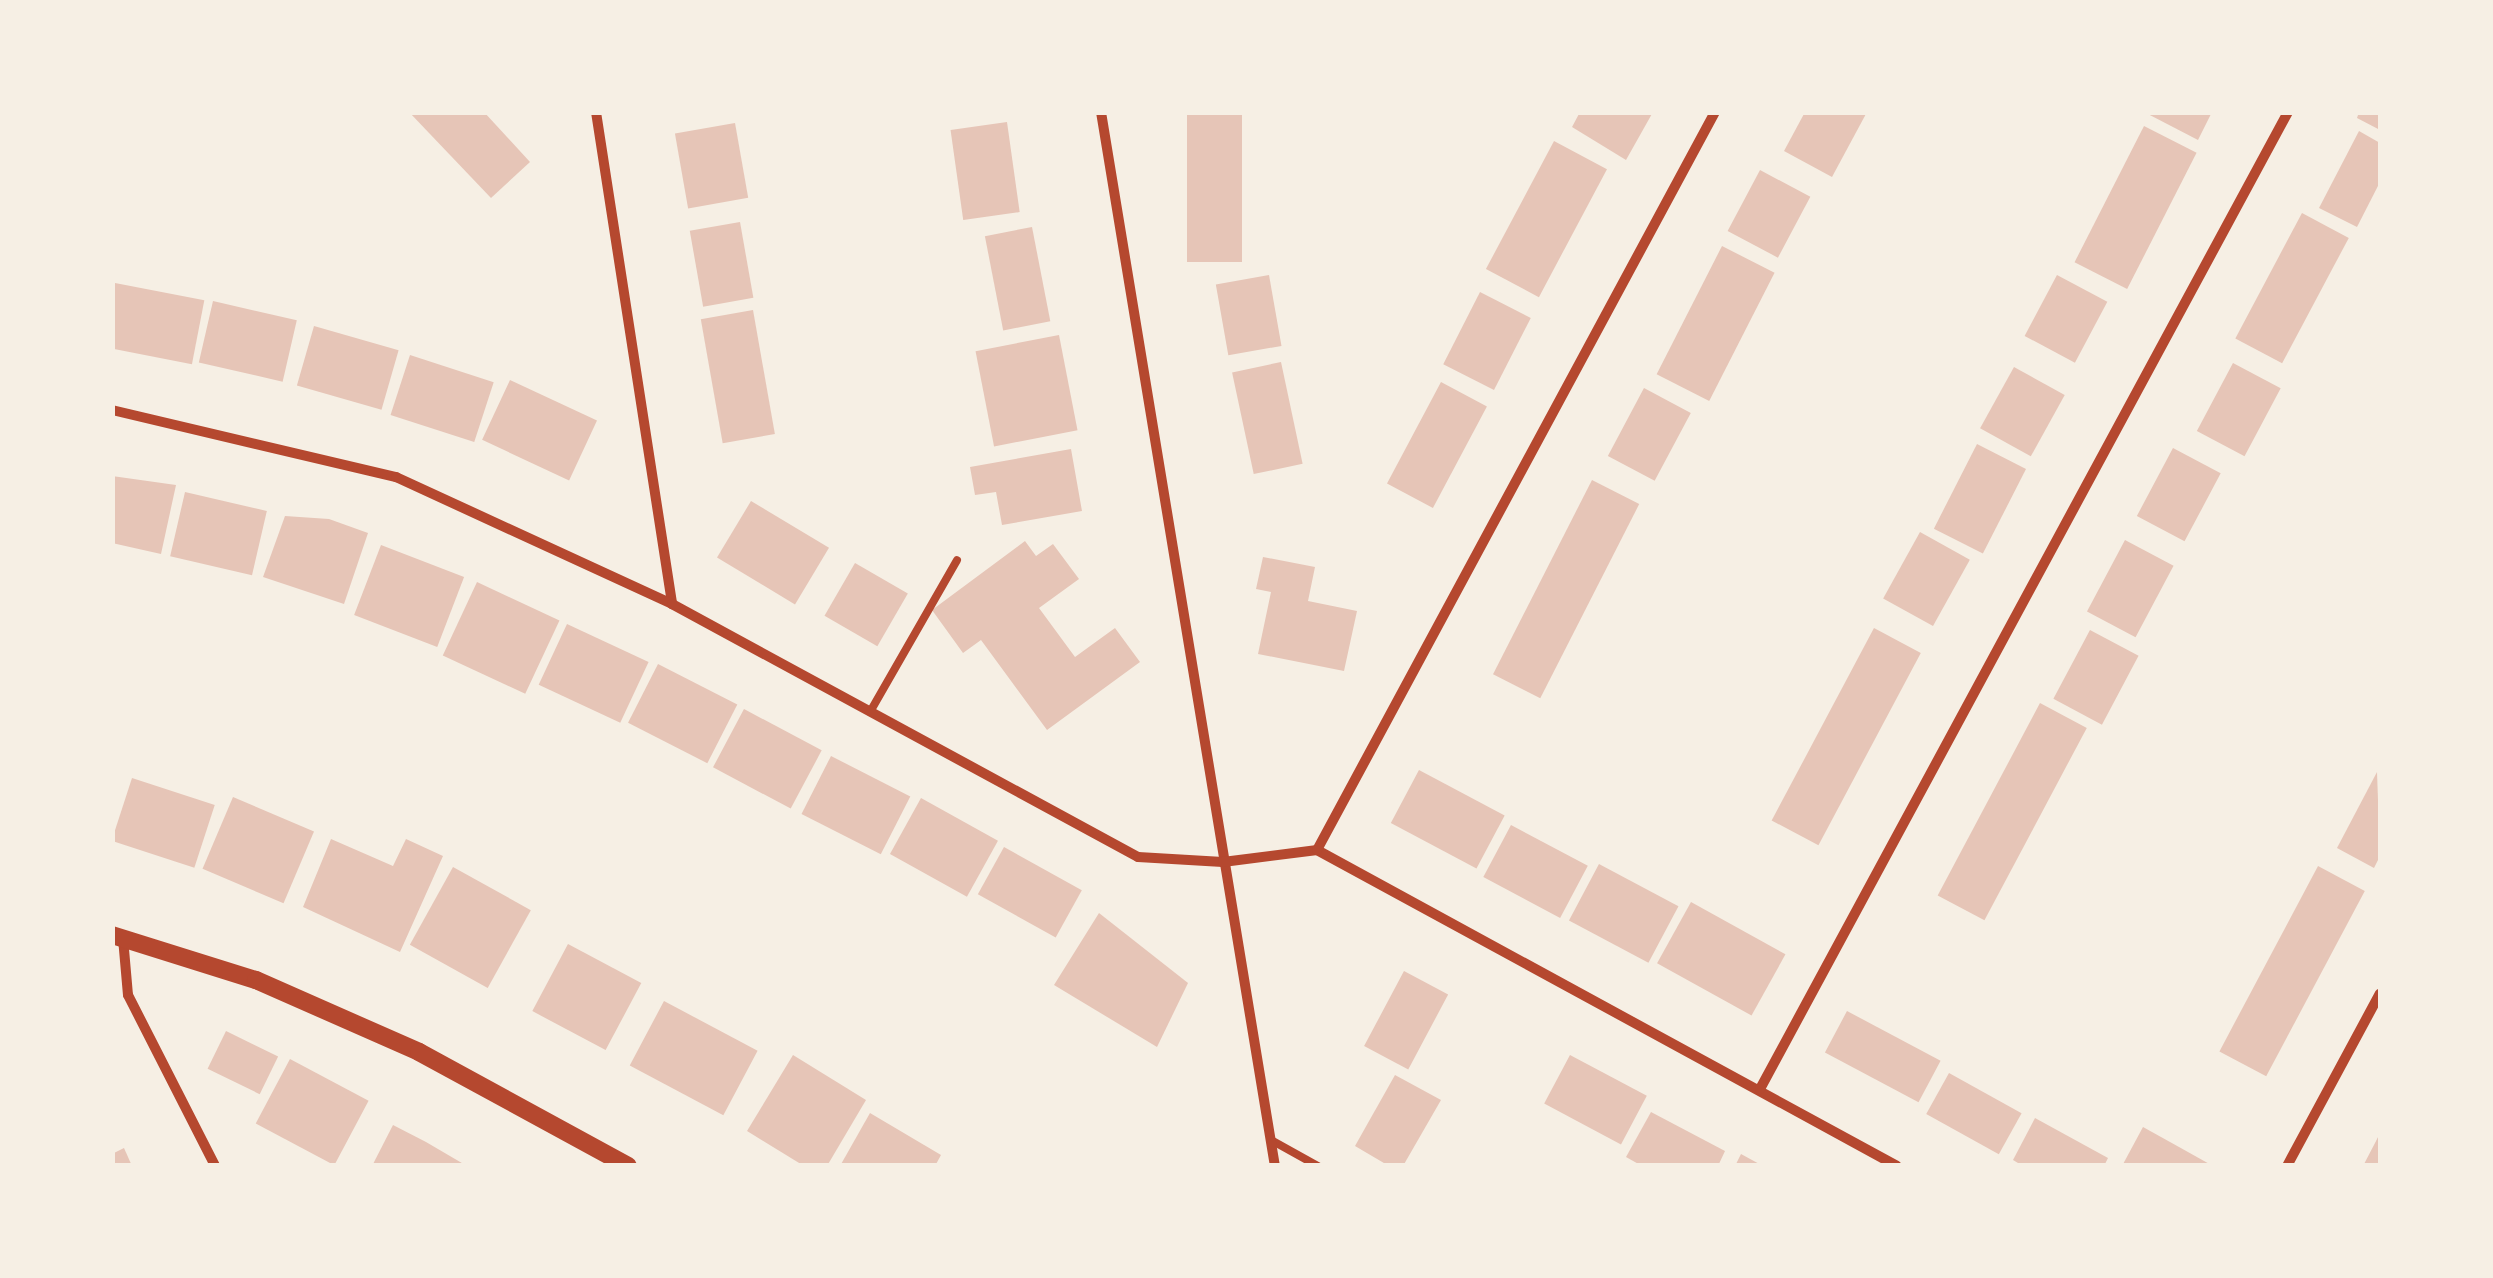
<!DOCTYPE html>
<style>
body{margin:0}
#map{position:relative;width:2493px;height:1278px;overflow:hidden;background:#f6efe4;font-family:"Fira Sans",sans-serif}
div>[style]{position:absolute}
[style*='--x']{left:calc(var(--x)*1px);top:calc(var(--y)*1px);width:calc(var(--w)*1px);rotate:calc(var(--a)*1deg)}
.building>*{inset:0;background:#e6c5b7;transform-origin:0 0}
.service>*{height:8px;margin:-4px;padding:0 4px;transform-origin:4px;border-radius:4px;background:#b5482f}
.minor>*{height:10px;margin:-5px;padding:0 5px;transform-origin:5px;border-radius:5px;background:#b5482f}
.tertiary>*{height:18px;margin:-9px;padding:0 9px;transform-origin:9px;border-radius:9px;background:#b5482f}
span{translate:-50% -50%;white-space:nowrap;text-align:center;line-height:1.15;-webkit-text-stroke:8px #f6efe4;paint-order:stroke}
.frame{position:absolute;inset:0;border:115px solid #f6efe4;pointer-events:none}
</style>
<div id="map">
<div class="building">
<div style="clip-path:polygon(409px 112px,484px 112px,530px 162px,491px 198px)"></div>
<div style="left:1187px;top:112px;width:55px;height:150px"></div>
<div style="clip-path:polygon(1580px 112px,1653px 112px,1626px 160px,1572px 127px)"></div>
<div style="clip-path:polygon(1805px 112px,1867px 112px,1832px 177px,1784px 151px)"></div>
<div style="clip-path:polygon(2144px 112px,2212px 112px,2198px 140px)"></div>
<div style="clip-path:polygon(2359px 112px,2380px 112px,2380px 130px,2357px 118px)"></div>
<div style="left:1007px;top:122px;width:91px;height:57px;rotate:82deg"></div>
<div style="left:735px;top:123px;width:76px;height:61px;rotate:80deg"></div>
<div style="left:2144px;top:126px;width:59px;height:153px;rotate:27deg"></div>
<div style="clip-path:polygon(2359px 131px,2380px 143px,2380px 182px,2357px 227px,2319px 208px)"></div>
<div style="left:1554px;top:141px;width:60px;height:145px;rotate:28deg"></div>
<div style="left:1760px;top:170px;width:57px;height:69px;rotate:28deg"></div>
<div style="left:2302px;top:213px;width:53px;height:142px;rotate:28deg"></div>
<div style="left:740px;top:222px;width:77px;height:51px;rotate:80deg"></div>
<div style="left:1032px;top:227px;width:96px;height:48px;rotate:79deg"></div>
<div style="left:1722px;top:246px;width:59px;height:144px;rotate:27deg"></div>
<div style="left:1269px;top:275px;width:72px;height:54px;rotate:80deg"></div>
<div style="left:2057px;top:275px;width:57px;height:69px;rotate:28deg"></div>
<div style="left:115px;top:283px;width:91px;height:65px;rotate:11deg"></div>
<div style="left:1480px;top:292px;width:57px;height:81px;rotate:27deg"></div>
<div style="left:213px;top:301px;width:86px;height:63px;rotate:13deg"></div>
<div style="left:753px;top:310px;width:126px;height:53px;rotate:80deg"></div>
<div style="left:314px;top:326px;width:88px;height:62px;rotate:16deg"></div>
<div style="left:1059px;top:335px;width:97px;height:85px;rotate:79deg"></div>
<div style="left:410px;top:355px;width:88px;height:63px;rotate:18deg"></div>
<div style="left:1281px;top:362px;width:104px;height:50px;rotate:78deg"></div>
<div style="left:2233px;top:363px;width:54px;height:77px;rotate:28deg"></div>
<div style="left:2014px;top:367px;width:58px;height:70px;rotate:29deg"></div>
<div style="left:510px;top:380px;width:96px;height:66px;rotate:25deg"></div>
<div style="left:1441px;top:382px;width:52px;height:115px;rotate:28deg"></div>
<div style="left:1644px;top:388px;width:53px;height:77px;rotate:28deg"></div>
<div style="left:1977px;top:444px;width:55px;height:95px;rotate:27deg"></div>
<div style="left:2173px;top:448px;width:54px;height:77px;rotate:28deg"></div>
<div style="clip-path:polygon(1071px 449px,1082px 511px,1002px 525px,996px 492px,975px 495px,970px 467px)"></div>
<div style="clip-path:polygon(112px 476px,176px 485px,161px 554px,112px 543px)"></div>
<div style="left:1592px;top:480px;width:53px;height:218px;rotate:27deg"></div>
<div style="left:185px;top:492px;width:84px;height:66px;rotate:13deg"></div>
<div style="left:751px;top:501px;width:91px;height:66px;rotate:31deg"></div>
<div style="clip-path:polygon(285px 516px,329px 519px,368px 533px,344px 604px,263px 577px)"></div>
<div style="left:1920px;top:532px;width:57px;height:76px;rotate:29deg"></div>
<div style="left:2125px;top:540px;width:55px;height:81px;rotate:28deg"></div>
<div style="clip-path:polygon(1025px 541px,1036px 556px,1053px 544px,1079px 579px,1039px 608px,1075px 657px,1115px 628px,1140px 662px,1047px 730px,981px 640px,963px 653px,932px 610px)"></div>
<div style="left:381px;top:545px;width:89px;height:75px;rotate:21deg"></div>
<div style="clip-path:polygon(1263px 557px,1315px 567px,1308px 601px,1357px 611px,1344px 671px,1258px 654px,1271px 592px,1256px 589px)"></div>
<div style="left:855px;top:563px;width:61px;height:61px;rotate:30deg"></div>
<div style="left:477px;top:582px;width:91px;height:81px;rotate:25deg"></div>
<div style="left:567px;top:624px;width:90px;height:67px;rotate:25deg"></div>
<div style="left:1874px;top:628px;width:53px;height:218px;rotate:28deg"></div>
<div style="left:2090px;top:630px;width:55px;height:78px;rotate:28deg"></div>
<div style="left:658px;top:664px;width:89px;height:66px;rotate:27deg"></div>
<div style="left:2040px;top:703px;width:53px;height:218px;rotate:28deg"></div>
<div style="left:744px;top:709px;width:88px;height:66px;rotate:28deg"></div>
<div style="left:831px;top:756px;width:89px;height:65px;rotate:27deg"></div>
<div style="left:1419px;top:770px;width:97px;height:60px;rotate:28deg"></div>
<div style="clip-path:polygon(2377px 772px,2380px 856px,2374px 868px,2337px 848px)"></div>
<div style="left:132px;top:778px;width:87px;height:66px;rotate:18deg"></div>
<div style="left:233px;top:797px;width:88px;height:78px;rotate:23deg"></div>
<div style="left:921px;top:798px;width:88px;height:64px;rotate:29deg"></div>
<div style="left:1511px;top:825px;width:87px;height:59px;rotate:28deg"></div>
<div style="clip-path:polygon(331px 839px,393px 866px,406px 839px,443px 856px,400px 952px,303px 907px)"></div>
<div style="left:1004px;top:847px;width:89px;height:54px;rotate:29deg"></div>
<div style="left:1599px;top:864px;width:90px;height:64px;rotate:28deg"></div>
<div style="left:2318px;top:866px;width:53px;height:210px;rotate:28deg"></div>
<div style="left:453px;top:867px;width:89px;height:89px;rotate:29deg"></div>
<div style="left:1691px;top:902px;width:108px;height:70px;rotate:29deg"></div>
<div style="clip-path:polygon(1099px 913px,1188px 983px,1157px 1047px,1054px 985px)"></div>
<div style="left:568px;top:944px;width:83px;height:76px;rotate:28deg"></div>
<div style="left:1404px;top:971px;width:50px;height:85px;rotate:28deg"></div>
<div style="left:664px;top:1001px;width:106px;height:73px;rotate:28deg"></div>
<div style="left:1847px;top:1011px;width:106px;height:47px;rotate:28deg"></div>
<div style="left:226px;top:1031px;width:58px;height:42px;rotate:26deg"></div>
<div style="clip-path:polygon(793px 1055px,866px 1100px,827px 1166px,804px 1166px,747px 1131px)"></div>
<div style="left:1570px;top:1055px;width:87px;height:55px;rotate:28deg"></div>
<div style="left:290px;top:1059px;width:89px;height:73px;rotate:28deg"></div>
<div style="left:1949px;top:1073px;width:83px;height:47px;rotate:29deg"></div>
<div style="clip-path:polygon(1395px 1075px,1441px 1100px,1403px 1166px,1389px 1166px,1355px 1146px)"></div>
<div style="clip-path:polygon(1651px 1112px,1725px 1151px,1718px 1166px,1642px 1166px,1626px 1157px)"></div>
<div style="clip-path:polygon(870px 1113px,941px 1155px,935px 1166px,840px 1166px)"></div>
<div style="clip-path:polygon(2035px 1118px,2108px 1158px,2104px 1166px,2023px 1166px,2013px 1160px)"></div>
<div style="clip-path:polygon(393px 1125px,426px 1142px,467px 1166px,372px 1166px)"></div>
<div style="clip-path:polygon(2143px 1127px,2179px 1147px,2213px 1166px,2122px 1166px)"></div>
<div style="clip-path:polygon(2380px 1133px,2380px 1166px,2363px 1166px,2375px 1143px)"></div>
<div style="clip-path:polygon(124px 1148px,132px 1166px,112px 1166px,112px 1154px)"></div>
<div style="clip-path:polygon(1741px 1154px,1763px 1166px,1735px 1166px)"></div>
</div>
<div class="service">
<div style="--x:870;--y:712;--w:175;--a:-60.2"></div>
<div style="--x:1271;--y:1140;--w:54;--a:29"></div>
</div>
<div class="minor">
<div style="--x:596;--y:112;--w:498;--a:81.2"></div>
<div style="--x:1101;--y:112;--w:1068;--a:80.63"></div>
<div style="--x:112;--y:410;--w:292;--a:13.3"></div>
<div style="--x:396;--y:477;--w:304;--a:24.7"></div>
<div style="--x:672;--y:604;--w:530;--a:28.5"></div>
<div style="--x:1138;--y:857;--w:85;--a:3.4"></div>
<div style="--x:1223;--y:862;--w:95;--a:-7.3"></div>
<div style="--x:1317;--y:850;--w:660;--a:28.58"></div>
<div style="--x:1317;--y:850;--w:838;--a:-61.66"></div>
<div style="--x:123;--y:938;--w:57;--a:85"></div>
<div style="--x:128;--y:995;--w:192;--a:63"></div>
<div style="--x:1760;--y:1089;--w:1111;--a:-61.61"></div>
<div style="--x:2287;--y:1166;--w:196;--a:-61.7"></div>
</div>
<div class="tertiary">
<div style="--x:112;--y:935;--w:151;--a:17.4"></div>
<div style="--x:256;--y:980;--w:178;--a:23.8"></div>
<div style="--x:419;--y:1052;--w:238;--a:28.6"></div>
</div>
<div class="frame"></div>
</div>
